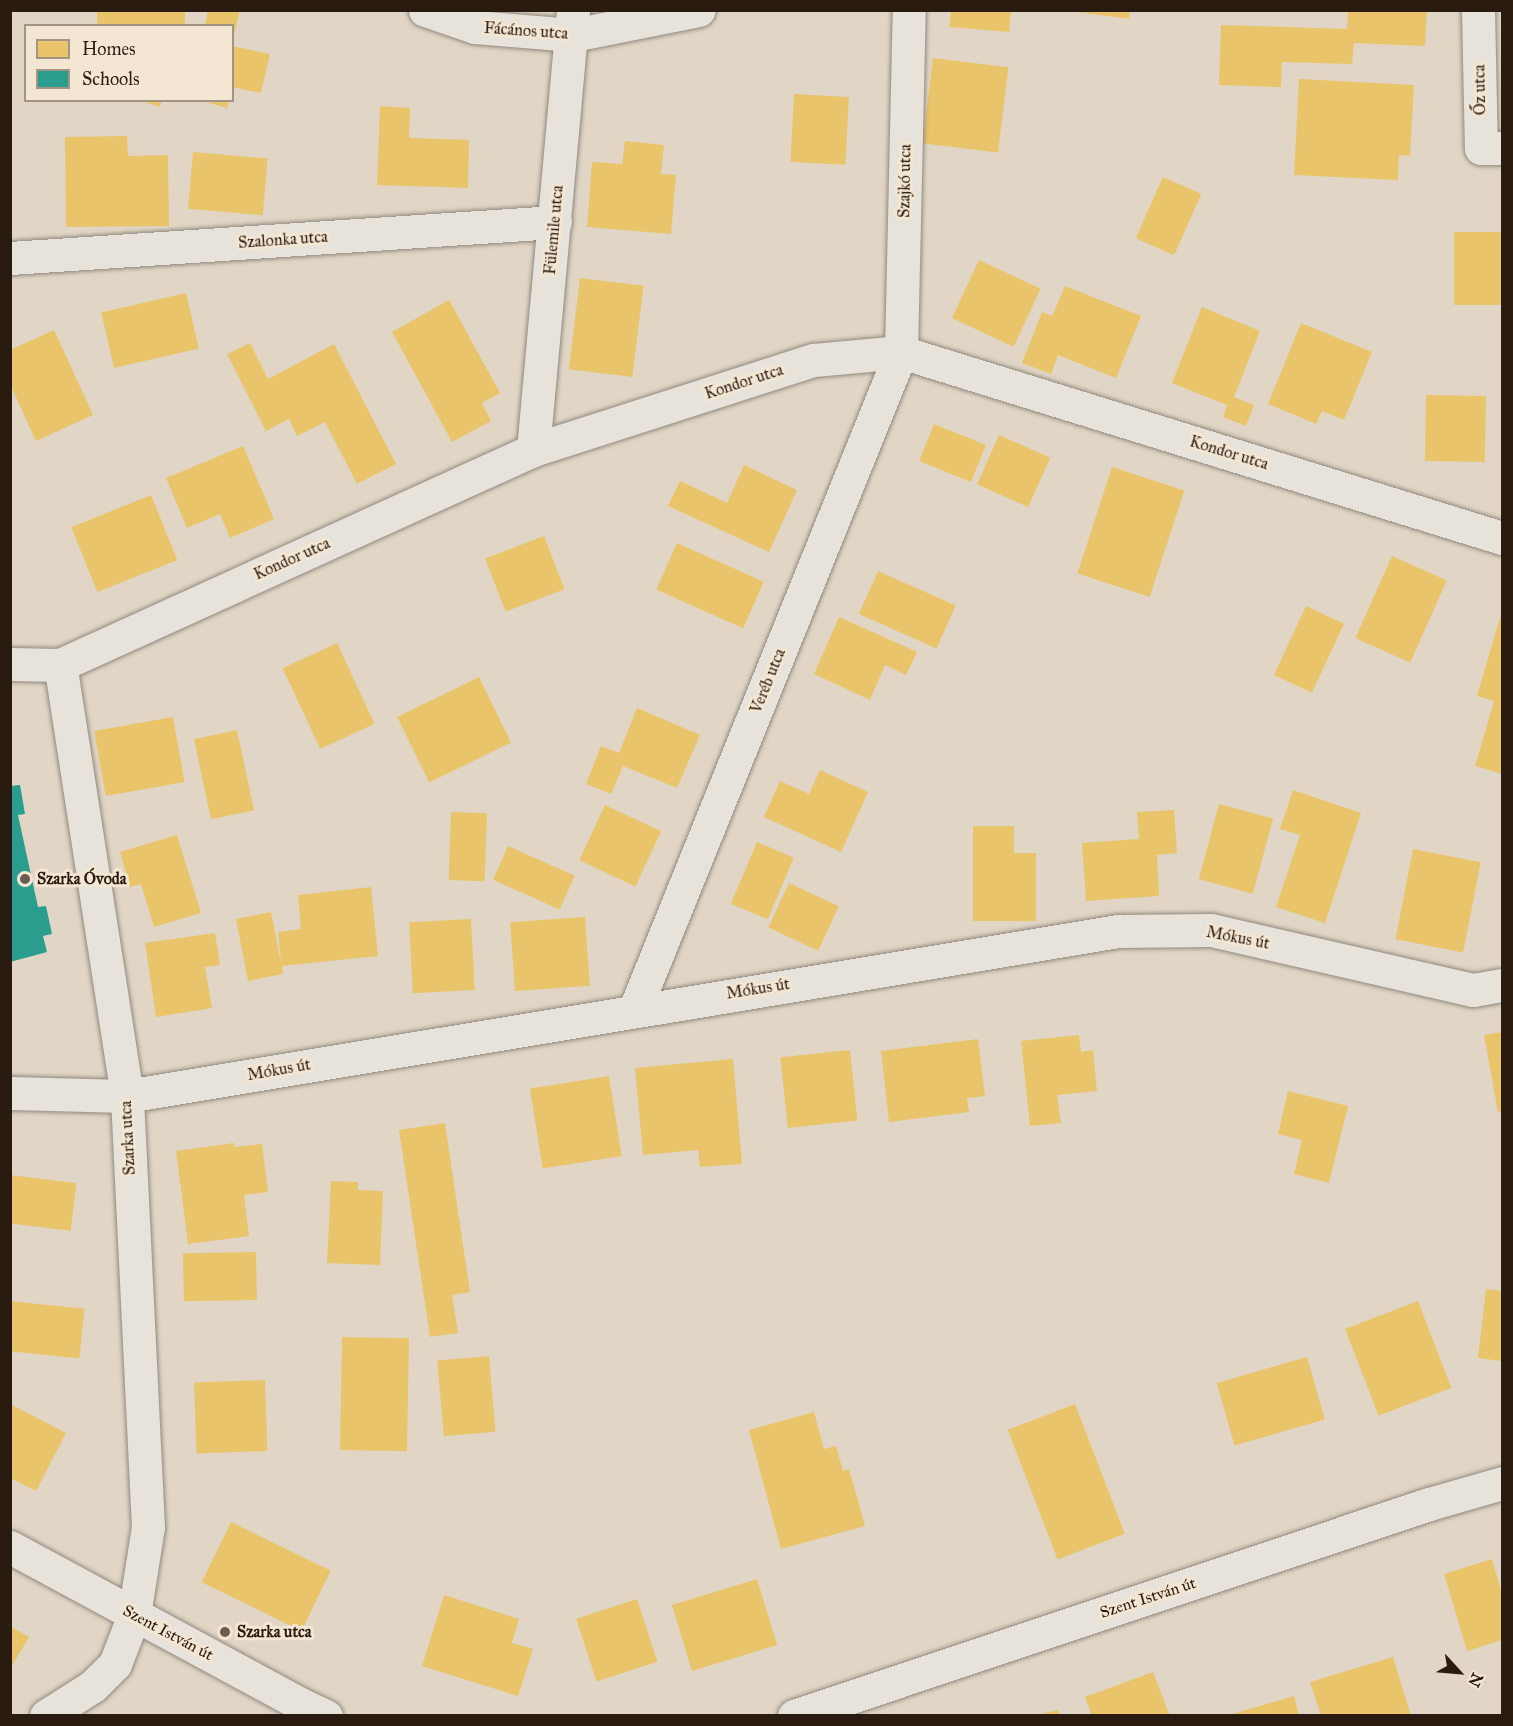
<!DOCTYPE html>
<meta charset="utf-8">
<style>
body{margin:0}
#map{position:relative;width:1513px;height:1726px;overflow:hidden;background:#e1d6c6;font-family:"IM FELL Great Primer",serif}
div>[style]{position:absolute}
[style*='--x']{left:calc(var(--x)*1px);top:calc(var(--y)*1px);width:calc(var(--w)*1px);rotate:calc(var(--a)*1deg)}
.homes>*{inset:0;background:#e9c46a;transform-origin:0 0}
.schools>*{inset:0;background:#2a9d8f}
.roads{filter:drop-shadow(0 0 2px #91897f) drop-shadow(0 0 2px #91897f)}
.minor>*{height:33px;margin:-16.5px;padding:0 16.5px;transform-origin:16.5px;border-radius:16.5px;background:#e7e2da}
.tertiary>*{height:33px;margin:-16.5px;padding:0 16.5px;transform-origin:16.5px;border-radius:16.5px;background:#e7e2da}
.dots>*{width:16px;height:16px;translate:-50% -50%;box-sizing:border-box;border:3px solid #f3e6d2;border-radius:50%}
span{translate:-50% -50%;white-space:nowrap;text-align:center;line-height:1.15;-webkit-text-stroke:6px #f3e6d2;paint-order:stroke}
.street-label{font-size:16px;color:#2a1b10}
.poi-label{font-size:16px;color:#2a1b10;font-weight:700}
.left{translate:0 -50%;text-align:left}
.frame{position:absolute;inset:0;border:12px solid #2a1b10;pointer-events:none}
.legend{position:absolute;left:24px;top:24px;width:210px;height:78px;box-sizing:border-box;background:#f3e6d2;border:2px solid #a39584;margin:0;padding:8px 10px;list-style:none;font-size:18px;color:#2a1b10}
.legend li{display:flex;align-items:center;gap:12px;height:30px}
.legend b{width:30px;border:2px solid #a39584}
.north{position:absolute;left:1429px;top:1642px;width:60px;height:60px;-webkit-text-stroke:4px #f3e6d2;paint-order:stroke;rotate:116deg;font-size:16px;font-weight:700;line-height:24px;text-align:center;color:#2a1b10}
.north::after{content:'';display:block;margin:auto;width:21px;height:27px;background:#2a1b10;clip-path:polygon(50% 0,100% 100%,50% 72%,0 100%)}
</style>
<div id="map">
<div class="homes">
<div style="left:97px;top:10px;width:88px;height:16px"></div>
<div style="clip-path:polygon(208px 10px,240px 10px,233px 40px,232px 26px,205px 26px)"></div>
<div style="clip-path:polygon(951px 10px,1011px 10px,1009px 32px,949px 27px)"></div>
<div style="clip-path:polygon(1063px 10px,1130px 10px,1129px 19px)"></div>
<div style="clip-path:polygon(1348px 10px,1427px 10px,1425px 46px,1354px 43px,1352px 64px,1282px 62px,1281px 87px,1219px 85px,1221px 25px,1347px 29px)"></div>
<div style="clip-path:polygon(232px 46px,270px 54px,261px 93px,232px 87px)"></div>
<div style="left:933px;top:58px;width:76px;height:86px;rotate:7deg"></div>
<div style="clip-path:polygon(1299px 79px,1414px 85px,1410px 156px,1399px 155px,1398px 180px,1294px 175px)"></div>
<div style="left:794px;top:94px;width:55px;height:68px;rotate:3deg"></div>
<div style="clip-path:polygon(138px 100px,162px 100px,160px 107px)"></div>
<div style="clip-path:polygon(200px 100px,229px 100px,227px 108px)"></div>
<div style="clip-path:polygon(380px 106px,410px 108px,409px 138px,469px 140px,468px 188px,377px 185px)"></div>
<div style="clip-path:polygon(127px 136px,128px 156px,168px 155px,169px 226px,66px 227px,65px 137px)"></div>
<div style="clip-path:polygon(625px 141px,664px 145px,661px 174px,676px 175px,671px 234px,587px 227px,592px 162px,622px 164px)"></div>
<div style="left:193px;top:152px;width:75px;height:57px;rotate:5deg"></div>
<div style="left:1163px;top:177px;width:42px;height:67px;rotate:24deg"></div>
<div style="left:1502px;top:232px;width:73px;height:48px;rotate:90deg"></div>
<div style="left:979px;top:260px;width:68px;height:64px;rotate:25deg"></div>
<div style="left:580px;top:278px;width:64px;height:92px;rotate:7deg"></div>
<div style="clip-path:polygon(1065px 286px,1141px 316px,1116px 378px,1058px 355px,1051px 374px,1022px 363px,1042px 312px,1052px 316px)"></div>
<div style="left:186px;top:293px;width:57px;height:87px;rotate:77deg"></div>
<div style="clip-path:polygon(449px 300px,500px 393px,482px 403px,491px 421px,452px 442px,392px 332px)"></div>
<div style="clip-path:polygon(1202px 307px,1260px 331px,1234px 397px,1254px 405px,1246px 426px,1223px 417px,1227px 405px,1172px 383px)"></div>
<div style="clip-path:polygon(1301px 323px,1372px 352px,1344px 420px,1322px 411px,1316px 424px,1268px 404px)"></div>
<div style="clip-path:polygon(54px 330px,93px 415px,36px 441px,10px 384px,10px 350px)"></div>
<div style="clip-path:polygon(250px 343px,268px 379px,334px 344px,396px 464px,357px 484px,325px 422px,297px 436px,289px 419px,266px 431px,227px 354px)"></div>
<div style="left:1426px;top:395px;width:60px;height:66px;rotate:1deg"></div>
<div style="left:934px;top:424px;width:56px;height:40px;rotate:22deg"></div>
<div style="left:999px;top:435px;width:56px;height:54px;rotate:24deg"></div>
<div style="clip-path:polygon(243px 446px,274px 519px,230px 538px,220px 514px,187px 528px,166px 478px)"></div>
<div style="clip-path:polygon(744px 465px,797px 490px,769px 552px,668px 506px,680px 481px,727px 503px)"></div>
<div style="left:1112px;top:467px;width:76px;height:112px;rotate:18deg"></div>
<div style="left:151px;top:495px;width:70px;height:86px;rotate:68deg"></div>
<div style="left:544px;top:536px;width:57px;height:63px;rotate:69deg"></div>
<div style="left:677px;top:543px;width:95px;height:51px;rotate:24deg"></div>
<div style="left:1392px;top:556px;width:60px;height:90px;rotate:24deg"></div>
<div style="left:878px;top:571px;width:85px;height:47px;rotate:24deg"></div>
<div style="left:1306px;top:606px;width:42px;height:76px;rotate:25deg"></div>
<div style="clip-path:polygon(1502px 611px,1502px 774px,1475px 766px,1494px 701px,1477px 696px)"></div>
<div style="clip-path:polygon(839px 617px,917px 652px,906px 675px,885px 665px,870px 700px,814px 674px)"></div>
<div style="left:337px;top:643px;width:89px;height:60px;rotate:65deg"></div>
<div style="left:479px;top:677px;width:73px;height:91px;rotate:64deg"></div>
<div style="clip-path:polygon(637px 708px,700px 735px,677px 788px,623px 766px,611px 794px,586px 784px,601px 746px,619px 753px)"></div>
<div style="left:173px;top:717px;width:66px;height:80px;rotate:80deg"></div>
<div style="left:237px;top:730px;width:82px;height:44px;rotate:78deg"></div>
<div style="clip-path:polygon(820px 770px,868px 792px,841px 852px,764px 817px,780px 781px,809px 794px)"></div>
<div style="clip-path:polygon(1293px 790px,1361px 813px,1325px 923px,1276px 907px,1300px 835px,1280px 829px)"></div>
<div style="left:1219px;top:804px;width:56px;height:78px;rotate:15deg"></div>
<div style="left:605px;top:805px;width:62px;height:61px;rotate:25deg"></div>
<div style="clip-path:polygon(1174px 810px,1177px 853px,1157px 855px,1159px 896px,1086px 901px,1082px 843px,1139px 839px,1137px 812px)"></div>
<div style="left:451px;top:812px;width:36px;height:68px;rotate:2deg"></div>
<div style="clip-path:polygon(973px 826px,1014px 826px,1014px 853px,1036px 853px,1036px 921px,973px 921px)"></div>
<div style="clip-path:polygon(177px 835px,201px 913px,154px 927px,141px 884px,130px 887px,120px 852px)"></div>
<div style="left:757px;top:842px;width:40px;height:67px;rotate:23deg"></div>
<div style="left:508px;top:846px;width:73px;height:37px;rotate:24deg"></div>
<div style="left:1413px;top:849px;width:69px;height:92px;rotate:11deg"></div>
<div style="left:789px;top:883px;width:55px;height:49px;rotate:25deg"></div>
<div style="clip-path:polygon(371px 887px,378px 956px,282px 966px,283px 974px,248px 981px,236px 919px,271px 912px,281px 963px,278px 932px,301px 929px,298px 895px)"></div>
<div style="left:585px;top:917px;width:69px;height:75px;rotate:86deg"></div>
<div style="left:471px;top:919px;width:71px;height:62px;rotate:87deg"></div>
<div style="clip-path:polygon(215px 933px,220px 965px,205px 967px,212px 1008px,156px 1017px,145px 943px)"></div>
<div style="clip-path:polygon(1502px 1032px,1502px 1111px,1498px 1112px,1484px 1035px)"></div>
<div style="clip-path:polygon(1079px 1035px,1081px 1052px,1093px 1050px,1097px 1091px,1057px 1095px,1061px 1123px,1030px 1126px,1021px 1041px)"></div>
<div style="clip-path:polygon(978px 1039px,985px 1096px,967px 1098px,969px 1112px,889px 1122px,881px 1051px)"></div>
<div style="left:850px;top:1050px;width:71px;height:70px;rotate:84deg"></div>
<div style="clip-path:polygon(733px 1059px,742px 1164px,700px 1167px,698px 1150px,643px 1155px,635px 1068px)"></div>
<div style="left:609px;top:1076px;width:81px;height:80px;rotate:81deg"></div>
<div style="clip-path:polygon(1288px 1091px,1348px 1106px,1329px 1183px,1294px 1174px,1302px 1140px,1278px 1134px)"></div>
<div style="clip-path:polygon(445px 1123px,470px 1292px,452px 1295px,458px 1333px,430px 1337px,399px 1130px)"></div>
<div style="clip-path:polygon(234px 1143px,234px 1147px,262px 1144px,268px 1192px,244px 1195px,249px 1236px,188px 1244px,176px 1151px)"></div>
<div style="left:10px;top:1175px;width:67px;height:48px;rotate:7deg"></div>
<div style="clip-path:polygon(331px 1181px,358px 1182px,358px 1190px,383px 1191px,380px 1265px,327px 1263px)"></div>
<div style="left:256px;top:1252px;width:48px;height:73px;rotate:89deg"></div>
<div style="clip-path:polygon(1486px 1289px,1502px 1291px,1502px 1361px,1478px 1358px)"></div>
<div style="left:10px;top:1301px;width:75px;height:50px;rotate:6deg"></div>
<div style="left:1418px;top:1301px;width:93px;height:78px;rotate:69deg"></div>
<div style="left:342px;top:1337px;width:67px;height:113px;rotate:1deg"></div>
<div style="left:489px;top:1356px;width:76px;height:52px;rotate:85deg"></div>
<div style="left:1307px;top:1357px;width:65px;height:94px;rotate:74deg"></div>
<div style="left:265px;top:1380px;width:71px;height:71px;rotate:88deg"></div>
<div style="clip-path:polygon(10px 1404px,66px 1433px,36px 1491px,10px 1478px)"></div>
<div style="left:1075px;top:1404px;width:139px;height:72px;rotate:69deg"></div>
<div style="clip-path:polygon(814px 1412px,824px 1449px,836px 1446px,843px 1471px,849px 1469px,865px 1526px,781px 1549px,749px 1430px)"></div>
<div style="left:231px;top:1522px;width:111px;height:67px;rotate:26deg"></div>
<div style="clip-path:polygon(1492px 1559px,1502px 1594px,1502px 1640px,1467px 1651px,1444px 1574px)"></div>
<div style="left:757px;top:1579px;width:69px;height:89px;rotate:73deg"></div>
<div style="clip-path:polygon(444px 1595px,519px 1619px,512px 1643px,533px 1649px,518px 1696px,422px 1666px)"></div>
<div style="left:637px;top:1599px;width:66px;height:64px;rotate:72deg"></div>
<div style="clip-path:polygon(10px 1626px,29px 1637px,10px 1669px)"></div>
<div style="clip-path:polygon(1393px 1657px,1411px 1716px,1321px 1716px,1310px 1682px)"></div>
<div style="clip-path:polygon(1153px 1672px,1170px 1716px,1092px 1716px,1085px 1697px)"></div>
<div style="clip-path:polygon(1294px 1696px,1299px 1716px,1229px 1716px,1229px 1715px)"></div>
<div style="clip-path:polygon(1058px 1710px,1060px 1716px,1038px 1716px,1037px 1715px)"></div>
</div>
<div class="schools">
<div style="clip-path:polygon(20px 785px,25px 814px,18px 815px,38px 907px,46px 906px,52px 934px,43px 936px,47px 952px,10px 962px,10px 786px)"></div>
</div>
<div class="roads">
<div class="minor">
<div style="--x:425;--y:10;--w:53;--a:18.8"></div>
<div style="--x:475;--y:27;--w:98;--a:4.7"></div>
<div style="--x:573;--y:35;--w:128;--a:-11.2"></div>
<div style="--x:1478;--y:10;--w:138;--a:88.8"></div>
<div style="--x:1481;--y:148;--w:21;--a:0"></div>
<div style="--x:10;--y:258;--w:546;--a:-3.78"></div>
<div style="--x:533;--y:450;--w:442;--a:-84.8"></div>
<div style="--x:10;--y:664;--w:50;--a:1.1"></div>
<div style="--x:60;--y:665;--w:520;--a:-24.44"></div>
<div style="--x:533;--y:450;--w:295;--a:-17.8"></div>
<div style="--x:814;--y:360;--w:87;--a:-5.3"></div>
<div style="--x:901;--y:352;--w:629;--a:17.2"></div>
<div style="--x:635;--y:1009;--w:709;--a:-67.96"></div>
<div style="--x:901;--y:352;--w:342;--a:-88.7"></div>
<div style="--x:10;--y:1093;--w:117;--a:1.5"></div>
<div style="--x:127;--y:1096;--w:1005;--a:-9.45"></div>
<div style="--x:1118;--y:931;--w:93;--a:-0.6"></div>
<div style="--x:1211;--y:930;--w:269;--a:12.9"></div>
<div style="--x:1473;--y:990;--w:29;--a:-10"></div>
<div style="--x:46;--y:1716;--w:56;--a:-32.6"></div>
<div style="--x:93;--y:1686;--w:31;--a:-45"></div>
<div style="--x:115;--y:1664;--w:53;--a:-68.8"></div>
<div style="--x:134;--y:1615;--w:89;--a:-81"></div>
<div style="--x:148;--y:1527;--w:432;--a:-92.8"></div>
<div style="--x:127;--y:1096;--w:436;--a:-98.8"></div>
</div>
<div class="tertiary">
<div style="--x:10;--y:1547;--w:328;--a:28.4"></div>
<div style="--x:298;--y:1703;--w:31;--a:25"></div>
<div style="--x:794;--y:1716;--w:669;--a:-18.46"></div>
<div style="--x:1429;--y:1504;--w:76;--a:-16"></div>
</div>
</div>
<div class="dots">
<div style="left:25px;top:879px;background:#6a5c50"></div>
<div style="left:225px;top:1632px;background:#6a5c50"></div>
</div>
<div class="street-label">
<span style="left:526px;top:31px;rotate:4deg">Fácános utca</span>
<span style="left:1480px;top:90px;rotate:-91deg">Őz utca</span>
<span style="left:905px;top:181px;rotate:-89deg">Szajkó utca</span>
<span style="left:554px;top:230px;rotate:-85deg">Fülemile utca</span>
<span style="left:283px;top:240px;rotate:-4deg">Szalonka utca</span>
<span style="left:744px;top:382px;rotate:-18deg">Kondor utca</span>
<span style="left:1229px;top:453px;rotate:17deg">Kondor utca</span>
<span style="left:292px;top:559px;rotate:-24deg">Kondor utca</span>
<span style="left:768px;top:681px;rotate:-68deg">Veréb utca</span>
<span style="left:1238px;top:938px;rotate:11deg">Mókus út</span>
<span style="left:758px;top:989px;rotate:-9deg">Mókus út</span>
<span style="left:279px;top:1070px;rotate:-10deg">Mókus út</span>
<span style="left:128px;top:1138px;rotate:-93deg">Szarka utca</span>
<span style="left:1148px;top:1598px;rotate:-18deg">Szent István út</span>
<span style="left:168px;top:1633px;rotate:28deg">Szent István út</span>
</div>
<div class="poi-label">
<span class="left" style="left:37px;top:879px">Szarka Óvoda</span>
<span class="left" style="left:237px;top:1632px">Szarka utca</span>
</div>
<div class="frame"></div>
<ul class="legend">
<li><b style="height:16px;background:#e9c46a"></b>Homes</li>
<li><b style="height:16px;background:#2a9d8f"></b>Schools</li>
</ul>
<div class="north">N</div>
</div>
